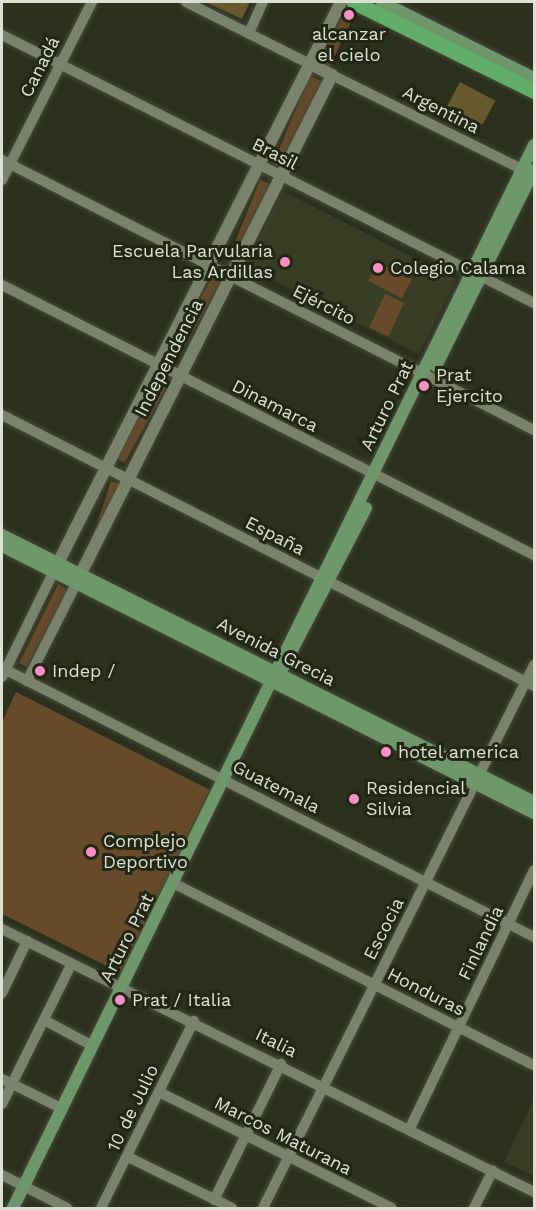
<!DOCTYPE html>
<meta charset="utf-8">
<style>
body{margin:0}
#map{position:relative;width:536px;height:1210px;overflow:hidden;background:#2b311d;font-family:"Work Sans",sans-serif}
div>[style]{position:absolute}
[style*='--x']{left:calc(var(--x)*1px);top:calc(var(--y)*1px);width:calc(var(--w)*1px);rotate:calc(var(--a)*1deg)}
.built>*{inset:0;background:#373e24;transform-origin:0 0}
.green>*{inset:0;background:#674a2a;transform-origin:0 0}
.building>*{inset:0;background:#65592d;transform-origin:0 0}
.roads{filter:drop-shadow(0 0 2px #484d3b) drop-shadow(0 0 2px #484d3b)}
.minor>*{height:10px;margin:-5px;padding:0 5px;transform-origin:5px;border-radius:5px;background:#7b826b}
.tertiary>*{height:12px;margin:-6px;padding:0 6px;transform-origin:6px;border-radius:6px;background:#7b826b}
.secondary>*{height:12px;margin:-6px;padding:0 6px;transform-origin:6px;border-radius:6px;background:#6e986b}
.primary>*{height:15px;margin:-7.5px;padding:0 7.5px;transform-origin:7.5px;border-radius:7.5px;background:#61ae6a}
.dots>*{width:16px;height:16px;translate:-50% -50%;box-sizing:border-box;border:3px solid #222714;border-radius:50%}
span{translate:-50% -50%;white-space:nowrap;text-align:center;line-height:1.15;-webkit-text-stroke:6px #222714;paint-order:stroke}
.poi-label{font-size:18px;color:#dce0d3}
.right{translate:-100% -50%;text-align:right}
.left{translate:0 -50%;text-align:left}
.street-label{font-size:18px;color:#dce0d3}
.frame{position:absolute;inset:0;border:3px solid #dce0d3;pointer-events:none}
</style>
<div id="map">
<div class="built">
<div style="left:283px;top:191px;width:195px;height:84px;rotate:27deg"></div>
<div style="clip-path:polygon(534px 1098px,534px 1176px,504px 1162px)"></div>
</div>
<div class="green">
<div style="clip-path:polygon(342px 17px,351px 22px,329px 68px,318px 62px)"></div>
<div style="left:310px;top:76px;width:13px;height:96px;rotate:23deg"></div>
<div style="left:260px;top:180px;width:11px;height:85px;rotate:22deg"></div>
<div style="left:378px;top:262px;width:38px;height:21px;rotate:28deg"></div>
<div style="left:212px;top:277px;width:10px;height:91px;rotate:29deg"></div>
<div style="left:385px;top:294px;width:21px;height:37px;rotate:25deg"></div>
<div style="left:159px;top:380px;width:10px;height:89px;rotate:29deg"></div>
<div style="left:111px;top:481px;width:9px;height:87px;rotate:18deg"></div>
<div style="clip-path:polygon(58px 584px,68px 590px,27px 667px,19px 663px)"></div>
<div style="clip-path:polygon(16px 692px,210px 790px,123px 974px,2px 914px,2px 722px)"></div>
</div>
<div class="building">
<div style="clip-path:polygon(205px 2px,250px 2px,242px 19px)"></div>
<div style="left:460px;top:82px;width:40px;height:27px;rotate:28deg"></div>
</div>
<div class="roads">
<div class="minor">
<div style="--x:186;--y:2;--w:139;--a:26.6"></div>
<div style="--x:249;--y:33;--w:34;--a:-66"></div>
<div style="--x:2;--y:35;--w:596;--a:26.74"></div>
<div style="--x:332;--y:75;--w:220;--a:26.4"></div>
<div style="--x:2;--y:160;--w:597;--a:26.91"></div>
<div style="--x:2;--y:180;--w:199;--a:-63.2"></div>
<div style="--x:2;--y:285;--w:597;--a:26.91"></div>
<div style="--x:2;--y:415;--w:597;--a:26.99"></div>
<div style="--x:2;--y:668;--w:596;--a:26.82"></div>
<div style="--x:2;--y:677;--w:116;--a:-63.9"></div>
<div style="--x:27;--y:681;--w:109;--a:-63.2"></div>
<div style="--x:175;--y:884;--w:402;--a:26.8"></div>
<div style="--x:2;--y:929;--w:593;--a:26.31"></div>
<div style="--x:2;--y:993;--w:58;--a:-64.3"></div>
<div style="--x:44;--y:1020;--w:55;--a:28"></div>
<div style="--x:2;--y:1079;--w:68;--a:26.2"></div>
<div style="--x:159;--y:1092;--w:260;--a:26.5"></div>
<div style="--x:2;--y:1104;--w:157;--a:-63.6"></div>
<div style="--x:410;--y:1128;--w:286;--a:-64.3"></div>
<div style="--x:128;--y:1157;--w:116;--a:26.1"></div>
<div style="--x:2;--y:1175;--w:73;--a:26.9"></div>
<div style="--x:214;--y:1200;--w:152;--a:-63.8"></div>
<div style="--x:101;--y:1208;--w:209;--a:-63.6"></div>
<div style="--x:263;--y:1208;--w:607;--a:-63.48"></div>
<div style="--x:474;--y:1208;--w:42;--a:-63.4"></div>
</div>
<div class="tertiary">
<div style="--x:54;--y:571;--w:637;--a:-63.23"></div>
<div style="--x:76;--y:583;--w:569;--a:-63.25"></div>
<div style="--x:332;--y:75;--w:25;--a:-153"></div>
</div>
<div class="secondary">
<div style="--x:382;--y:2;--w:170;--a:26.6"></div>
<div style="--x:436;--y:366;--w:219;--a:-63.4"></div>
<div style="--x:2;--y:535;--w:595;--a:26.65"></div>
<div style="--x:2;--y:546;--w:595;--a:26.65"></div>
<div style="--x:276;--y:681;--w:195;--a:-62.5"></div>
<div style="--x:13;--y:1208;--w:1184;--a:-63.89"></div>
</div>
<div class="primary">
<div style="--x:354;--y:2;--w:201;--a:26.3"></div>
</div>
</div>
<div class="dots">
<div style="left:349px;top:15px;background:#fa8fc8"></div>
<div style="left:285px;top:262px;background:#fa8fc8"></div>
<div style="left:378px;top:268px;background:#fa8fc8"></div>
<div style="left:424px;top:386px;background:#fa8fc8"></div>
<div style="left:40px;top:671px;background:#fa8fc8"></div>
<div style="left:386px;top:752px;background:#fa8fc8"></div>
<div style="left:354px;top:799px;background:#fa8fc8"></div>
<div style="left:91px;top:852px;background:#fa8fc8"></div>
<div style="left:120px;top:1000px;background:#fa8fc8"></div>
</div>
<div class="poi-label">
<span style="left:349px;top:45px">alcanzar<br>el cielo</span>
<span class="right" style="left:273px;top:262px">Escuela Parvularia<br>Las Ardillas</span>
<span class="left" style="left:390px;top:268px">Colegio Calama</span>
<span class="left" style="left:436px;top:386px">Prat<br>Ejercito</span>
<span class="left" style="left:52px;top:671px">Indep /</span>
<span class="left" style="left:398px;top:752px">hotel america</span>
<span class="left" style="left:366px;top:799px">Residencial<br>Silvia</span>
<span class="left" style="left:103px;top:852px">Complejo<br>Deportivo</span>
<span class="left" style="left:132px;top:1000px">Prat / Italia</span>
</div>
<div class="street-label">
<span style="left:40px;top:67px;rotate:-63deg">Canadá</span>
<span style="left:441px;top:110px;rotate:27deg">Argentina</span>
<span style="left:275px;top:154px;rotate:27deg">Brasil</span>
<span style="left:324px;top:305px;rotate:27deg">Ejército</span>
<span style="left:169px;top:358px;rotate:-63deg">Independencia</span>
<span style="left:275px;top:406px;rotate:27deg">Dinamarca</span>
<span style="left:387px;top:406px;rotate:-64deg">Arturo Prat</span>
<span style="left:275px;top:536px;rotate:27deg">España</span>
<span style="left:276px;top:652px;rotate:27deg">Avenida Grecia</span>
<span style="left:276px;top:787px;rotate:27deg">Guatemala</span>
<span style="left:384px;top:929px;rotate:-63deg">Escocia</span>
<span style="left:127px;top:938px;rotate:-63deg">Arturo Prat</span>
<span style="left:481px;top:943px;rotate:-64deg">Finlandia</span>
<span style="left:426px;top:992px;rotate:27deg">Honduras</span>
<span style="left:276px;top:1043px;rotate:26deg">Italia</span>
<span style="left:133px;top:1108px;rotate:-64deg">10 de Julio</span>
<span style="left:283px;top:1136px;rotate:27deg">Marcos Maturana</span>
</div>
<div class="frame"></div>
</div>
